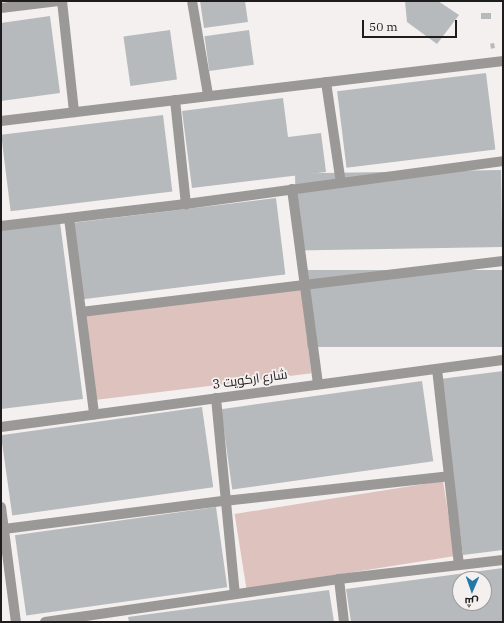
<!DOCTYPE html>
<meta charset="utf-8">
<style>
body{margin:0}
#map{position:relative;width:504px;height:623px;overflow:hidden;background:#f4f0ef;font-family:"IBM Plex Serif",Cairo,serif}
div>[style]{position:absolute}
[style*='--x']{left:calc(var(--x)*1px);top:calc(var(--y)*1px);width:calc(var(--w)*1px);rotate:calc(var(--a)*1deg)}
.green>*{inset:0;background:#dec2be;transform-origin:0 0}
.building>*{inset:0;background:#b7babc;transform-origin:0 0}
.minor>*{height:10px;margin:-5px;padding:0 5px;transform-origin:5px;border-radius:5px;background:#9b9998}
span{translate:-50% -50%;white-space:nowrap;text-align:center;line-height:1.15;-webkit-text-stroke:3.5px #f4f0ef;paint-order:stroke}
.street-label{font-size:13px;color:#1e1c1c}
.frame{position:absolute;inset:0;border:2px solid #1e1c1c;pointer-events:none}
.north{position:absolute;left:452px;top:571px;width:40px;height:40px;box-sizing:border-box;background:#f4f0ef;border:1px solid #9e9b9b;border-radius:50%;rotate:182deg;font-size:11px;font-weight:700;line-height:16px;text-align:center;color:#1e1c1c}
.north::after{content:'';display:block;margin:auto;width:14px;height:18px;background:#2378a8;clip-path:polygon(50% 0,100% 100%,50% 72%,0 100%)}
.scale{position:absolute;left:362px;top:20px;width:95px;height:18px;box-sizing:border-box;border:2px solid #1e1c1c;border-top:0;padding-left:5px;font-size:12px;line-height:14px;white-space:nowrap;color:#1e1c1c;-webkit-text-stroke:3px #f4f0ef;paint-order:stroke}
</style>
<div id="map">
<div class="green">
<div style="left:301px;top:289px;width:85px;height:218px;rotate:83deg"></div>
<div style="left:443px;top:481px;width:76px;height:211px;rotate:81deg"></div>
</div>
<div class="building">
<div style="clip-path:polygon(200px 1px,245px 1px,248px 22px,204px 28px)"></div>
<div style="clip-path:polygon(405px 1px,438px 1px,459px 15px,437px 44px,407px 22px)"></div>
<div style="left:491px;top:13px;width:6px;height:10px;rotate:90deg"></div>
<div style="clip-path:polygon(50px 16px,60px 93px,1px 101px,1px 23px)"></div>
<div style="left:170px;top:30px;width:50px;height:47px;rotate:82deg"></div>
<div style="left:249px;top:30px;width:35px;height:45px;rotate:82deg"></div>
<div style="left:494px;top:43px;width:5px;height:4px;rotate:79deg"></div>
<div style="left:486px;top:73px;width:77px;height:150px;rotate:83deg"></div>
<div style="clip-path:polygon(283px 98px,288px 137px,321px 133px,326px 172px,192px 188px,182px 111px)"></div>
<div style="left:163px;top:115px;width:77px;height:163px;rotate:83deg"></div>
<div style="left:501px;top:170px;width:77px;height:206px;rotate:89deg"></div>
<div style="left:276px;top:198px;width:77px;height:206px;rotate:83deg"></div>
<div style="clip-path:polygon(60px 222px,83px 399px,1px 409px,1px 230px)"></div>
<div style="left:503px;top:270px;width:77px;height:196px;rotate:90deg"></div>
<div style="clip-path:polygon(503px 371px,503px 550px,463px 555px,440px 379px)"></div>
<div style="left:422px;top:381px;width:81px;height:203px;rotate:82deg"></div>
<div style="left:202px;top:407px;width:81px;height:203px;rotate:82deg"></div>
<div style="left:216px;top:507px;width:81px;height:203px;rotate:82deg"></div>
<div style="clip-path:polygon(evenodd,503px 568px,503px 622px,351px 622px,346px 589px,503px 568px,460px 579px,484px 579px,484px 603px,460px 603px,460px 579px)"></div>
<div style="clip-path:polygon(329px 590px,334px 622px,129px 622px,128px 617px)"></div>
</div>
<div class="minor">
<div style="--x:62;--y:1;--w:112;--a:83.8"></div>
<div style="--x:192;--y:1;--w:95;--a:80.3"></div>
<div style="--x:1;--y:8;--w:58;--a:-6.9"></div>
<div style="--x:326;--y:82;--w:102;--a:81.6"></div>
<div style="--x:175;--y:100;--w:105;--a:84"></div>
<div style="--x:1;--y:121;--w:506;--a:-6.82"></div>
<div style="--x:292;--y:189;--w:197;--a:82.4"></div>
<div style="--x:69;--y:218;--w:198;--a:82.7"></div>
<div style="--x:1;--y:226;--w:186;--a:-6.8"></div>
<div style="--x:186;--y:204;--w:320;--a:-7.7"></div>
<div style="--x:81;--y:312;--w:425;--a:-6.9"></div>
<div style="--x:437;--y:369;--w:197;--a:83.6"></div>
<div style="--x:216;--y:398;--w:197;--a:84.5"></div>
<div style="--x:1;--y:427;--w:506;--a:-7.6"></div>
<div style="--x:1;--y:507;--w:116;--a:82.6"></div>
<div style="--x:4;--y:529;--w:222;--a:-7.3"></div>
<div style="--x:224;--y:501;--w:226;--a:-6.3"></div>
<div style="--x:339;--y:579;--w:43;--a:83.4"></div>
<div style="--x:45;--y:622;--w:297;--a:-8.3"></div>
<div style="--x:339;--y:579;--w:165;--a:-6.6"></div>
</div>
<div class="street-label">
<span style="left:250px;top:380px;rotate:-8deg">شارع اركويت 3</span>
</div>
<div class="frame"></div>
<div class="north">ش</div>
<div class="scale">50 m</div>
</div>
